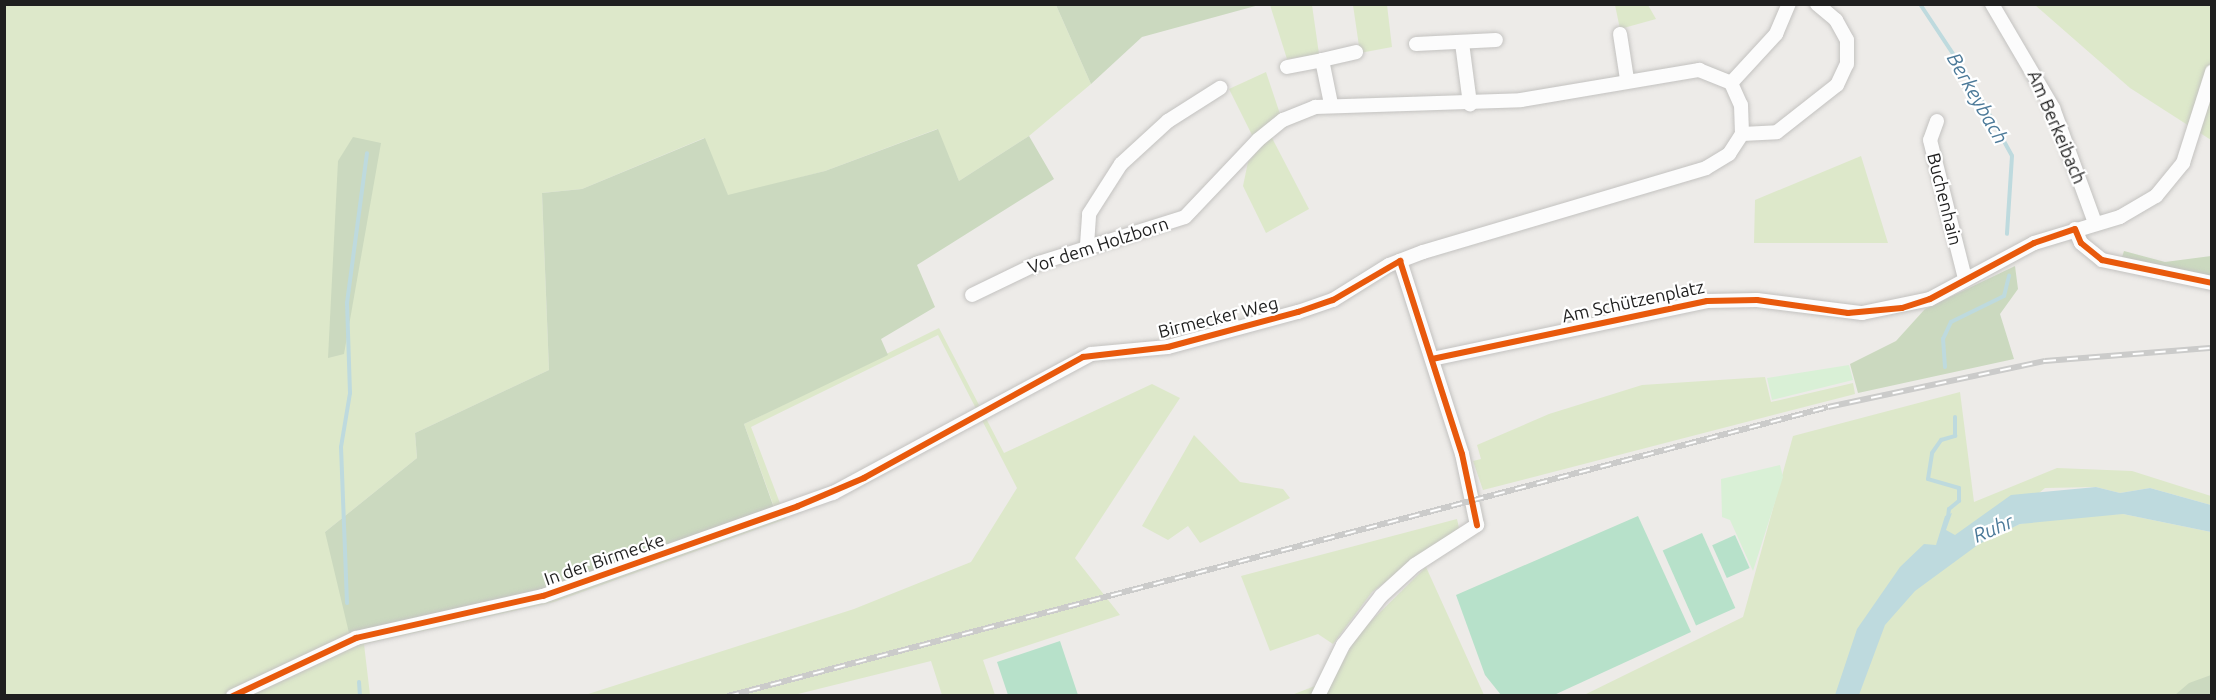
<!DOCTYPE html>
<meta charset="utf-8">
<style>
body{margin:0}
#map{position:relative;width:2216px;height:700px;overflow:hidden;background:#edebe8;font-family:Ubuntu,sans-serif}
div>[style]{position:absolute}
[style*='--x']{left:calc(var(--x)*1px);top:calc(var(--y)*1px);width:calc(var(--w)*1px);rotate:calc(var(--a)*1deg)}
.grass>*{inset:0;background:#dde8ca}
.forest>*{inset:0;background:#cbd9bf}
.park>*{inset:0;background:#d9f0d6}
.pitch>*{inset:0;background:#b7e1ca;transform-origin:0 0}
.water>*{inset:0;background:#bedade}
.stream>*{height:4px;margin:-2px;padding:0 2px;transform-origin:2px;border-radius:2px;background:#bedade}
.roads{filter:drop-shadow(0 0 2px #c3c2c0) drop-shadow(0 0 2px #c3c2c0)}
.street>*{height:14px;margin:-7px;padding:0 7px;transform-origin:7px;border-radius:7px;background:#fcfcfc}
.rail>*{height:6px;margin-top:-3px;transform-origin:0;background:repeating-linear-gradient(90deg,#fff 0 11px,#cbcbca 0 22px);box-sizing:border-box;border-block:2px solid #cbcbca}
.cycleway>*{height:6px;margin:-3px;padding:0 3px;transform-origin:3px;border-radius:3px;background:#e8590c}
span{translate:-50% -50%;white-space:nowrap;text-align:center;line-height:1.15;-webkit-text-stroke:4.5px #fff;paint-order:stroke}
.street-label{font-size:18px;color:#1f1f1f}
.water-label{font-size:20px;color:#4c7a99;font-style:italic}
.frame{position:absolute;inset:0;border:6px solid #1f1f1f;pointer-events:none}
</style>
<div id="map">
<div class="grass">
<div style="clip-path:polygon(4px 5px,1056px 5px,1091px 84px,1029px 136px,959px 181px,937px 129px,825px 171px,728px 196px,704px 138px,582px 189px,542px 193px,549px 370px,415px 433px,417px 458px,325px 532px,774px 507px,744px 424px,939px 328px,1004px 453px,1152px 384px,1180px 398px,1075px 558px,1120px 615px,983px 660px,995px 695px,942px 695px,931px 661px,794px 695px,585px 695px,854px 609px,971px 562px,1017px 488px,938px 335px,751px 427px,786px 519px,554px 602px,364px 644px,370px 695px,5px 695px)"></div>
<div style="clip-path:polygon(1270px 5px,1312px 5px,1319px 54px,1287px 59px)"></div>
<div style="clip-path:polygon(1353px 5px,1387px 5px,1392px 47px,1360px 53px)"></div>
<div style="clip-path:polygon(1615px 5px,1648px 5px,1656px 19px,1620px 29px)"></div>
<div style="clip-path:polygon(2035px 5px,2211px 5px,2211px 140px,2130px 88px)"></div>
<div style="clip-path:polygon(1266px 72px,1280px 114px,1253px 137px,1229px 89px)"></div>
<div style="clip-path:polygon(1271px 136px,1309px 209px,1266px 233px,1243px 186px,1248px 162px)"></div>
<div style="clip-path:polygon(1861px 156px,1888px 243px,1754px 243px,1755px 200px)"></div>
<div style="clip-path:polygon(1765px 377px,1771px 402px,1853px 383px,1855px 394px,1483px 490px,1473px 461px,1481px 459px,1477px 445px,1549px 414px,1642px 385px)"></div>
<div style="clip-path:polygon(1960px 392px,1974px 502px,2057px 468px,2132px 471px,2211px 496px,2211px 505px,2150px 488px,2120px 493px,2096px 487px,2045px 488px,1979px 543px,2020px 524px,2061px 516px,2123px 514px,2211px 532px,2211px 695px,1582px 696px,1743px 617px,1793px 436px)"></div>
<div style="clip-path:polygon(1194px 435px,1240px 482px,1283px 489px,1290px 498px,1200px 543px,1188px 526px,1168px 540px,1142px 526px)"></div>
<div style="clip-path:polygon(1457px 519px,1459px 528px,1372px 592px,1333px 644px,1318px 634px,1270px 651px,1241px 576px)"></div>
<div style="clip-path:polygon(1426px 567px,1484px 695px,1289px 696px,1333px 679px,1358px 634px)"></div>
</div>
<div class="forest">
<div style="clip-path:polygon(1056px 5px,1259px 5px,1142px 37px,1091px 84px)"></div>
<div style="clip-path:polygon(938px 129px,959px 181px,1029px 136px,1054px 179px,917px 265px,935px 307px,881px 339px,888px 355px,744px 424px,774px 508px,530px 594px,349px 633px,325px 532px,417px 458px,415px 433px,549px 370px,542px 193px,582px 189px,705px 138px,728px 195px,825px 171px)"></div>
<div style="clip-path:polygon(353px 137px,381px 143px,344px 354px,328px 358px,338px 161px)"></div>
<div style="clip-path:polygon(2124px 251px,2165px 262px,2211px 256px,2211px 276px,2121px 260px)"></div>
<div style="clip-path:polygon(2015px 266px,2018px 289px,2000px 314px,2014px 359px,1858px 393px,1850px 364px,1896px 341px,1925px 309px)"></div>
<div style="clip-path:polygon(2211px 675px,2211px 694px,2175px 695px,2189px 683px)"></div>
</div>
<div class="park">
<div style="clip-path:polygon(1849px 365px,1853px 380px,1772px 400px,1767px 378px)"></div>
<div style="clip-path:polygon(1780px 465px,1783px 477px,1753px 571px,1730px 520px,1722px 517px,1721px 479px)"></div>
</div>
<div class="pitch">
<div style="clip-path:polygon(1638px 516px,1691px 632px,1554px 695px,1501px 695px,1485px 675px,1456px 595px)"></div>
<div style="left:1702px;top:533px;width:82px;height:43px;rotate:66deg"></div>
<div style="left:1735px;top:535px;width:36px;height:25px;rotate:66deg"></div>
<div style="clip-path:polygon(1060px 641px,1078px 695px,1008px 695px,997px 662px)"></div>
</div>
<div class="water">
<div style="clip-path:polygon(2096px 487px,2120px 493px,2150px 488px,2211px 505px,2211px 532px,2123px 514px,2020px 524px,1979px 544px,1915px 591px,1885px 625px,1859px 695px,1835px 695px,1857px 629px,1900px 567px,1924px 544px,1936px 545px,1945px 516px,1952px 513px,1946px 530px,1955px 535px,2011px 495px)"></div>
</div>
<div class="stream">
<div style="--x:1920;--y:4;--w:92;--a:56.5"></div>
<div style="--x:1971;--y:81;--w:85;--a:61.3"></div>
<div style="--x:2012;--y:156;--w:78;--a:93.7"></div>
<div style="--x:1945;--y:367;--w:28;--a:-94"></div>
<div style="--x:1943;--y:339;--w:19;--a:-65"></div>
<div style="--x:1951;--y:322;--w:59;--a:-26.1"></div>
<div style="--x:2004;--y:296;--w:21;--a:-76"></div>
<div style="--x:1948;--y:517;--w:8;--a:-83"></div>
<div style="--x:1949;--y:509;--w:13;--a:-39"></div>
<div style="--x:1959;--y:501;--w:13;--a:-90"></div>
<div style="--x:1959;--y:488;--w:32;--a:-164"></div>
<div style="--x:1928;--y:479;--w:26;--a:-81"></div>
<div style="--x:1932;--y:453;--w:16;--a:-55"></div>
<div style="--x:1941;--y:440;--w:15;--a:-16"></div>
<div style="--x:1955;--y:436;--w:19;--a:-90"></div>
<div style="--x:347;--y:603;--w:156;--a:-92.2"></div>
<div style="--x:341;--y:447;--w:55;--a:-80.5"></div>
<div style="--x:350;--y:393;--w:90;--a:-91.9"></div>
<div style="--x:347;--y:303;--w:151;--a:-82.4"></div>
<div style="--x:359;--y:682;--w:14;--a:86"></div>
</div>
<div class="roads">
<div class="street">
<div style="--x:1992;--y:4;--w:121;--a:59.6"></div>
<div style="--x:2053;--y:108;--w:122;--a:69.9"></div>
<div style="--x:1620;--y:34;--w:46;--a:81.2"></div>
<div style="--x:1462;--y:43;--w:62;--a:82.5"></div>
<div style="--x:1416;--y:44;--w:80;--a:-2.9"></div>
<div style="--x:1322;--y:60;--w:35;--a:-13"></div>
<div style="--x:1287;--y:67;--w:36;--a:-11"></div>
<div style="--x:1322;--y:60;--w:45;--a:78.4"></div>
<div style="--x:1731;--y:83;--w:67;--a:-47.4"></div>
<div style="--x:1776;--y:34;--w:33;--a:-67"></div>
<div style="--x:1937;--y:121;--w:20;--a:110"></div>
<div style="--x:1930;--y:140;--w:142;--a:75.8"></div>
<div style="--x:2075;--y:229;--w:15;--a:67"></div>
<div style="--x:2081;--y:243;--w:27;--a:39"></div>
<div style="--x:2102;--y:260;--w:112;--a:11.8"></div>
<div style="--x:1087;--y:245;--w:31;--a:-86"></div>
<div style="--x:1089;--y:214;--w:59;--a:-57.4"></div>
<div style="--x:1121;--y:164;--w:64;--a:-42.5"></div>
<div style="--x:1168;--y:121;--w:62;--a:-32.4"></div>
<div style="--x:972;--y:295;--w:71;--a:-25.8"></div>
<div style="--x:1036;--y:264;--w:156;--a:-17.5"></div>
<div style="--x:1185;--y:217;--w:106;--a:-46.5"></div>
<div style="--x:1258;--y:140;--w:32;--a:-39"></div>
<div style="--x:1283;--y:120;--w:35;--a:-22"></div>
<div style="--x:1315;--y:107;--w:206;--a:-1.9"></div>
<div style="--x:1521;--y:100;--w:181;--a:-9.6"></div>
<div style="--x:1699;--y:70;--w:35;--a:22"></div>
<div style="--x:1731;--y:83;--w:24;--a:66"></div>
<div style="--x:1741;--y:105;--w:29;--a:88"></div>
<div style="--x:1432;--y:359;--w:281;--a:-11.9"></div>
<div style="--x:1707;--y:301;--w:50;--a:-1.1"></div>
<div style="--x:1757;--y:300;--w:106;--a:7.1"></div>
<div style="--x:1862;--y:313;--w:69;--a:-11.6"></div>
<div style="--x:1930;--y:299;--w:118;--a:-28.3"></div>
<div style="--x:2034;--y:243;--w:90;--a:-16.8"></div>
<div style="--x:2120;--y:217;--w:42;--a:-30.3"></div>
<div style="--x:2156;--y:196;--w:43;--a:-50.7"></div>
<div style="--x:2183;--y:163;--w:96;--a:-72.3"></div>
<div style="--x:233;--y:696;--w:136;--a:-25.2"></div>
<div style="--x:356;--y:638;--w:192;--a:-12.7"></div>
<div style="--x:543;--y:596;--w:308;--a:-19.6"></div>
<div style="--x:833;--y:493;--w:293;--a:-28.3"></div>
<div style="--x:1091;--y:354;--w:77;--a:-5.2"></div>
<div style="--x:1168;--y:347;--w:135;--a:-15.1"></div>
<div style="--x:1298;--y:312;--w:37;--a:-19"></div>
<div style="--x:1333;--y:300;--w:66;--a:-32"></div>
<div style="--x:1389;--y:265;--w:36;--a:-21"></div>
<div style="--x:1423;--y:252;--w:295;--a:-16.5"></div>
<div style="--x:1706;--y:168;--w:27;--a:-31"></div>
<div style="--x:1729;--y:154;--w:24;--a:-57"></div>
<div style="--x:1742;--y:134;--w:35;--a:-3"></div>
<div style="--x:1777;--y:132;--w:76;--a:-38.1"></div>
<div style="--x:1837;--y:85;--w:23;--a:-65"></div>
<div style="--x:1847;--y:64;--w:24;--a:-90"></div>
<div style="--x:1847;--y:40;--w:23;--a:-119"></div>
<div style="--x:1836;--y:20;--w:25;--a:-140"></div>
<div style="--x:1318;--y:696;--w:57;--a:-63.9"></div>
<div style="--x:1343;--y:645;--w:62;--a:-52.2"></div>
<div style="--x:1381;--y:596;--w:46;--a:-42.4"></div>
<div style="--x:1415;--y:565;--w:74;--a:-32.8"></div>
<div style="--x:1477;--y:525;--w:73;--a:-101.9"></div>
<div style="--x:1462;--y:454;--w:203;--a:-107.8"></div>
</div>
</div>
<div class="rail">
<div style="--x:728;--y:696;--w:1137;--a:-14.72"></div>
<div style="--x:1828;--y:407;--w:222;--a:-12"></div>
<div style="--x:2045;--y:361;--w:168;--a:-4.5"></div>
</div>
<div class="cycleway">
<div style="--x:1432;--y:359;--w:281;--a:-11.9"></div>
<div style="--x:1707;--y:301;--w:50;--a:-1.1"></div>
<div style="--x:1757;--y:300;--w:92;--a:8.1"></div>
<div style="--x:1848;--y:313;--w:54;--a:-5.3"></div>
<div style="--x:1902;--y:308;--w:29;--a:-18"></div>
<div style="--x:1930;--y:299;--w:118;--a:-28.3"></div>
<div style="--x:2034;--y:243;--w:43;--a:-18.9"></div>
<div style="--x:2075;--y:229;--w:15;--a:67"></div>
<div style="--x:2081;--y:243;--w:27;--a:39"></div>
<div style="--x:2102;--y:260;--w:112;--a:11.8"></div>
<div style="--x:233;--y:696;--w:136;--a:-25.2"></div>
<div style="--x:356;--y:638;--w:192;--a:-12.7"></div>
<div style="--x:543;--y:596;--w:270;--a:-19.4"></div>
<div style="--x:798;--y:506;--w:72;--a:-23"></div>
<div style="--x:864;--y:478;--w:250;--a:-28.9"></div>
<div style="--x:1083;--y:357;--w:86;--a:-6.7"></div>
<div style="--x:1168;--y:347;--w:135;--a:-15.1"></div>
<div style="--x:1298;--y:312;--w:37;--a:-19"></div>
<div style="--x:1333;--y:300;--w:78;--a:-30.2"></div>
<div style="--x:1400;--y:261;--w:203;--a:72.2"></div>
<div style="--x:1462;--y:454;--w:73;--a:78.1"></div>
</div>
<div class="street-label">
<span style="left:2057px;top:127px;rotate:67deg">Am Berkeibach</span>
<span style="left:1945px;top:199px;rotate:76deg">Buchenhain</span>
<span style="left:1098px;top:245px;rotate:-18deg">Vor dem Holzborn</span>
<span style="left:1633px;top:301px;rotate:-12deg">Am Schützenplatz</span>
<span style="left:1218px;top:317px;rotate:-14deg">Birmecker Weg</span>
<span style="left:604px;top:559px;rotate:-19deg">In der Birmecke</span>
</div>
<div class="water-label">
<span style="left:1978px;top:98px;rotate:60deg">Berkeybach</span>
<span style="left:1993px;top:528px;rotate:-23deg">Ruhr</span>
</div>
<div class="frame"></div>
</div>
